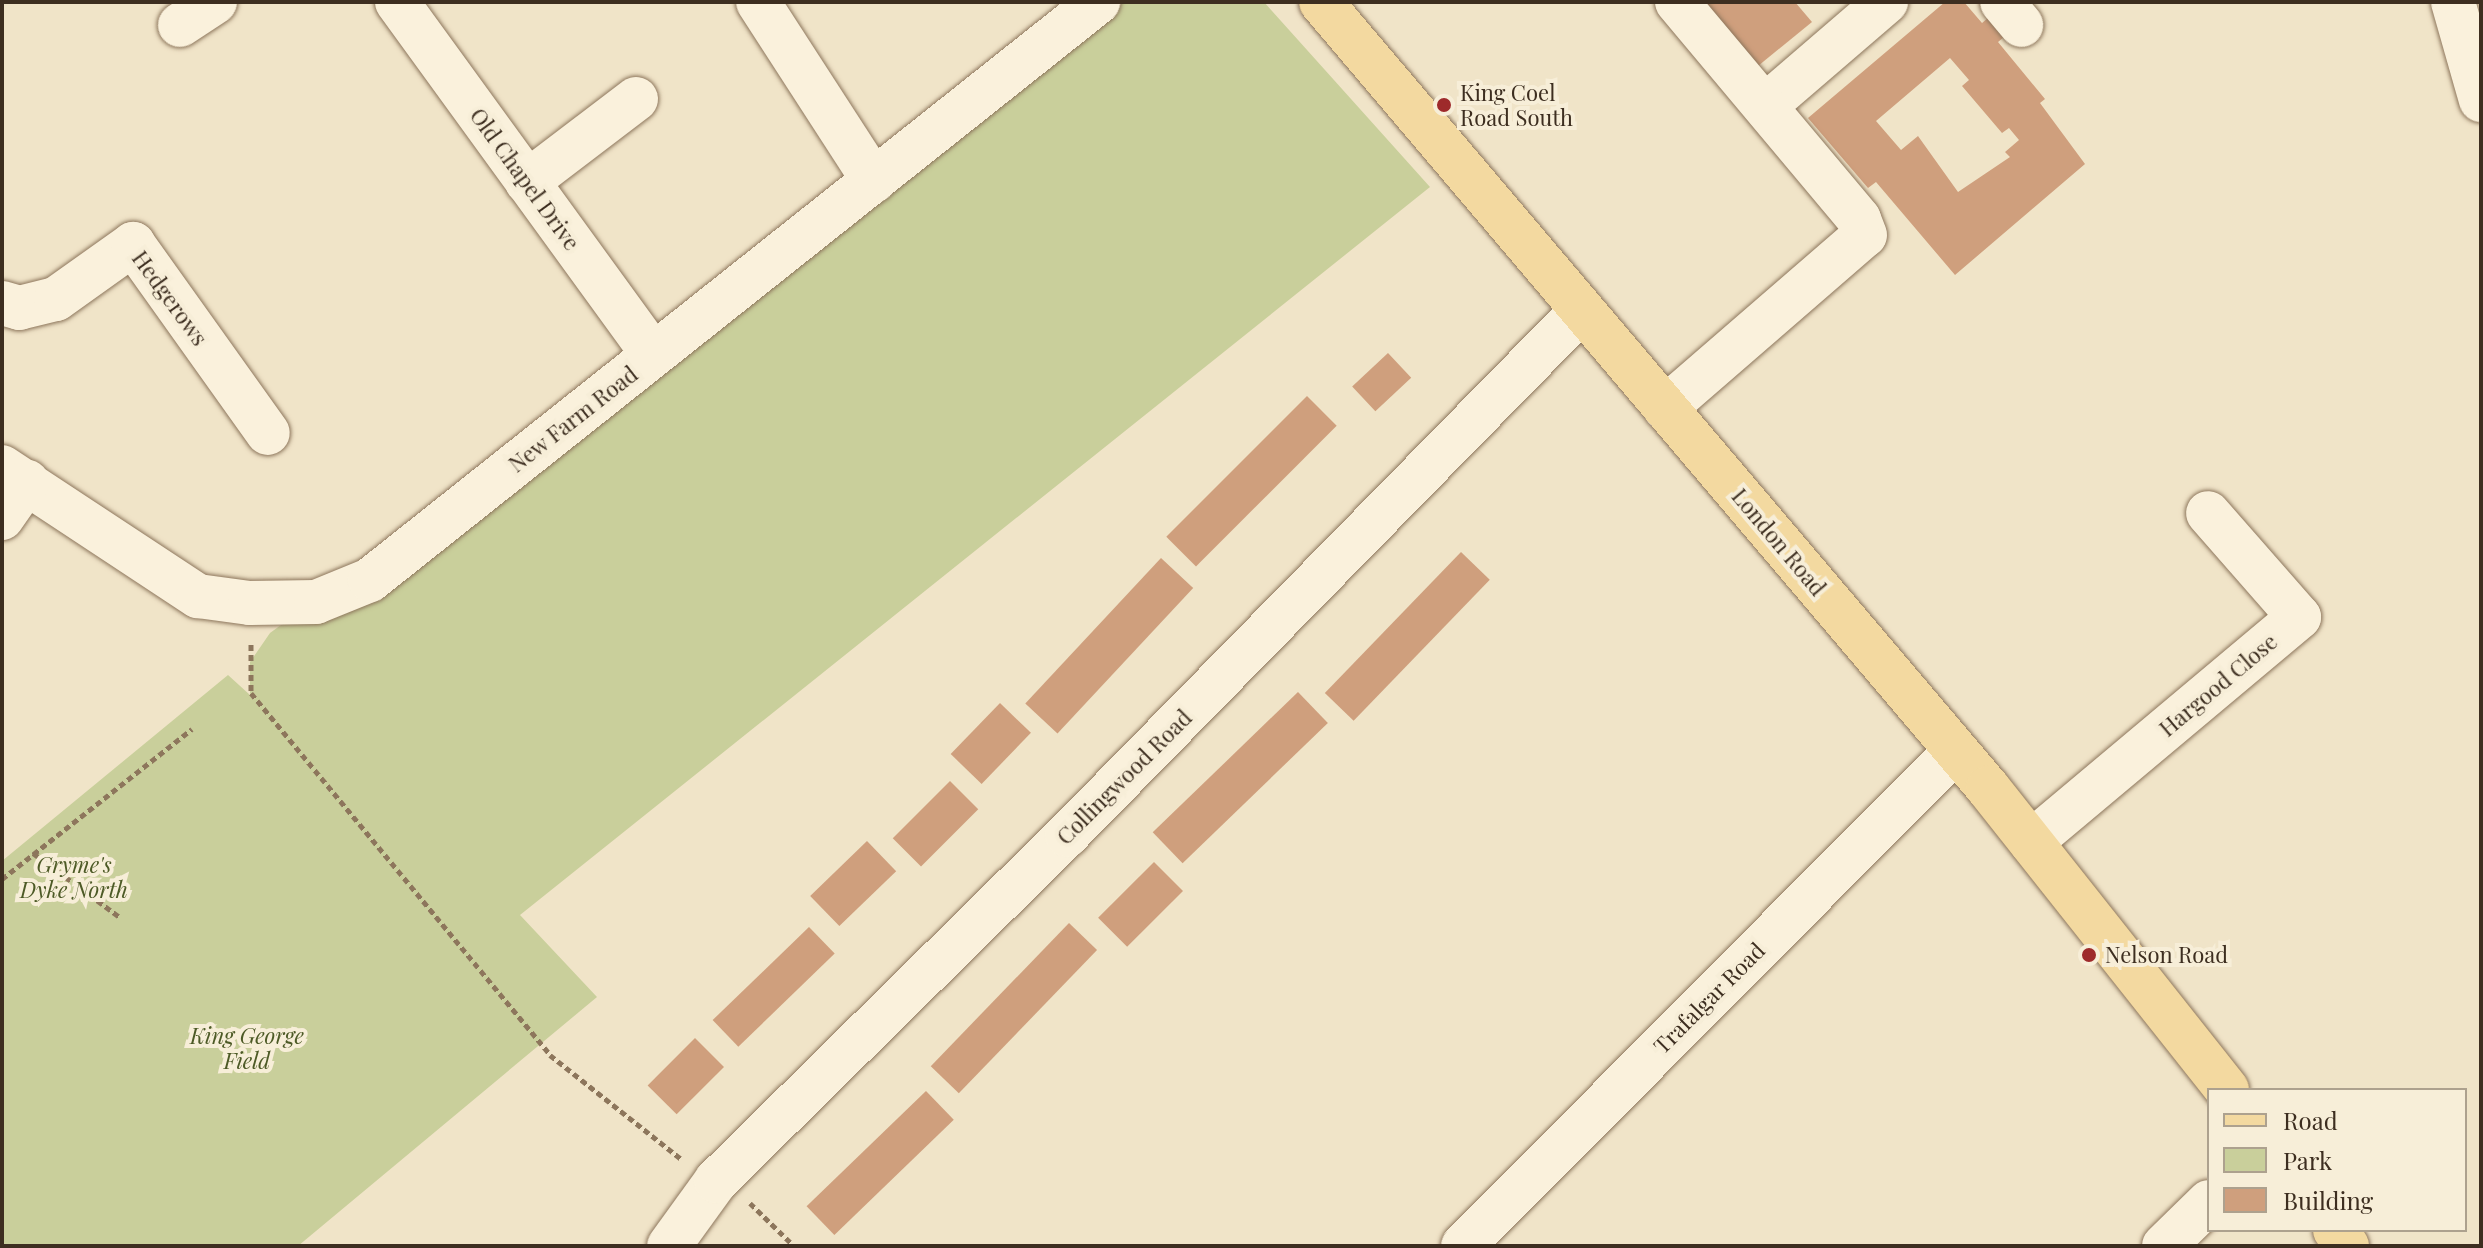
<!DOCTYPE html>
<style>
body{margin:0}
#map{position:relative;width:2483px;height:1248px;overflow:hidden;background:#f0e4c8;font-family:"Playfair Display",serif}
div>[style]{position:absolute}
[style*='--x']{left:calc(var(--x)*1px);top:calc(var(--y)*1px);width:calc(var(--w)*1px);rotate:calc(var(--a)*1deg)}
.green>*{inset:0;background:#c9cf9b}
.building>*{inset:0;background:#cf9f7d;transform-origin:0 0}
.path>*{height:5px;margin-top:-2.5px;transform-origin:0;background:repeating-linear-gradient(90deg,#8d765c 0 6px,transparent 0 10px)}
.roads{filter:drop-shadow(0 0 2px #8d765c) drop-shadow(0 0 2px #8d765c)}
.minor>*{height:44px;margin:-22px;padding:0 22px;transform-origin:22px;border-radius:22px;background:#faf1dc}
.major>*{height:44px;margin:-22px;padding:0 22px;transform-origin:22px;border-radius:22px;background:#f3d9a0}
.dots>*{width:22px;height:22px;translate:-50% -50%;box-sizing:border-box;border:4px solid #f7eed8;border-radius:50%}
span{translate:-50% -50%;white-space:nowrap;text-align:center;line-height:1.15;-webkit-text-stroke:8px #f7eed8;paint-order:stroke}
.poi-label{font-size:22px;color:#3d2e20}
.left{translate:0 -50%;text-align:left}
.street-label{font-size:22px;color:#3d2e20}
.park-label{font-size:22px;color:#4d5a26;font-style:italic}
.frame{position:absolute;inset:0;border:4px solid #3d2e20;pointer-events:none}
.legend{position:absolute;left:2207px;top:1088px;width:260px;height:144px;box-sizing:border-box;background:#f7eed8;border:2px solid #ada18e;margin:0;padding:10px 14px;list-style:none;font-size:24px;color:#3d2e20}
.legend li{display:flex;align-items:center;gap:16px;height:40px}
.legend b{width:40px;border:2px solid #ada18e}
</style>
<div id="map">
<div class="green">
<div style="clip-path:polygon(1124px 2px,1264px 2px,1430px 187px,520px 915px,597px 997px,298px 1246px,2px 1246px,2px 861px,228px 675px,250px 695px,250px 662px,270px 633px,653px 355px)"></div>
</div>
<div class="building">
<div style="clip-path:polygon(1705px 2px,1795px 2px,1812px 22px,1758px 66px)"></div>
<div style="clip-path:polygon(evenodd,1945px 2px,1964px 2px,1982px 23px,1988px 18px,2004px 37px,1998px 42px,2045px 99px,2040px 103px,2085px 164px,1955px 275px,1876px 182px,1868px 188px,1808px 118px,1945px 2px,1950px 58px,1969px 80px,1962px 86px,2002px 133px,2009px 128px,2019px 140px,2005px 152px,2010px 157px,1958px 192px,1918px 136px,1901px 150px,1876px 121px,1950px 58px)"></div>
<div style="left:1388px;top:353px;width:34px;height:49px;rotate:47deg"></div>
<div style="left:1307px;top:396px;width:42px;height:199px;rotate:45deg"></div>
<div style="left:1461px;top:552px;width:40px;height:196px;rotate:44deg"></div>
<div style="left:1161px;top:558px;width:44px;height:199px;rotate:43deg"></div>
<div style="left:1298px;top:692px;width:43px;height:202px;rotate:46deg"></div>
<div style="left:1000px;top:703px;width:43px;height:71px;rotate:44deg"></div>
<div style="left:950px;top:781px;width:40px;height:81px;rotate:45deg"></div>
<div style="left:867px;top:841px;width:42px;height:79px;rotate:46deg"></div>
<div style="left:1154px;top:862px;width:41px;height:79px;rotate:45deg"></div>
<div style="left:1069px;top:923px;width:39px;height:199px;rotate:44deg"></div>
<div style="left:809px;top:927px;width:37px;height:134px;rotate:46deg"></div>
<div style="left:695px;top:1038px;width:41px;height:67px;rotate:45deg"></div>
<div style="left:926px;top:1091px;width:40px;height:166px;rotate:46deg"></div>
</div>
<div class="path">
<div style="--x:251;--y:644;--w:49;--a:90"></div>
<div style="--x:251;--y:693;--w:470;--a:50.4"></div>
<div style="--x:550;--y:1055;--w:167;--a:38.4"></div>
<div style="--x:33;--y:853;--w:109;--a:36.5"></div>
<div style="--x:2;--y:879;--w:242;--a:-38.3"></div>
<div style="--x:750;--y:1203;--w:62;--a:44.3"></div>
</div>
<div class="roads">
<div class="minor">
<div style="--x:397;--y:2;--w:436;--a:54"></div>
<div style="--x:758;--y:2;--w:213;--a:57.1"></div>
<div style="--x:2002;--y:2;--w:30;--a:50"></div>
<div style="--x:2453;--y:2;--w:102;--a:74.1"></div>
<div style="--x:180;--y:25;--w:42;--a:-33.3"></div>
<div style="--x:1765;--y:106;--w:160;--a:-40.7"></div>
<div style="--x:527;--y:182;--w:137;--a:-37.3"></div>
<div style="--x:2;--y:303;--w:18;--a:16"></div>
<div style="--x:19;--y:308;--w:38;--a:-14"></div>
<div style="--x:56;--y:299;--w:95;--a:-35.5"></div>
<div style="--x:133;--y:244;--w:232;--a:54.5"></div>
<div style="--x:1665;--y:408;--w:264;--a:-40.9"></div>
<div style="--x:1865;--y:235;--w:17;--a:-111"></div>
<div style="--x:1859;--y:219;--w:283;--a:-130"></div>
<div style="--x:2;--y:467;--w:235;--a:33.4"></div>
<div style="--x:198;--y:596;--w:52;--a:7.7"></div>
<div style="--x:250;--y:603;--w:66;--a:-0.9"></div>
<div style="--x:316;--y:602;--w:58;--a:-22.2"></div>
<div style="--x:370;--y:580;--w:930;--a:-38.45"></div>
<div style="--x:2;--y:518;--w:44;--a:-55.2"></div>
<div style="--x:2031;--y:842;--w:350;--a:-40"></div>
<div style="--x:2299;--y:617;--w:138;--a:-131.2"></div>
<div style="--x:669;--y:1246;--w:80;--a:-54.1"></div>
<div style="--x:716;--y:1181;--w:493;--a:-44.6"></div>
<div style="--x:1067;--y:835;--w:735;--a:-45.55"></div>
<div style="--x:1463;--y:1246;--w:699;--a:-45.17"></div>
<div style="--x:2164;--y:1246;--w:63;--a:-44.4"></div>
</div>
<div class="major">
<div style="--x:1321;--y:2;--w:1031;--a:49.68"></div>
<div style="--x:1988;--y:788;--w:385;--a:51.6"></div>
<div style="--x:2335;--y:1230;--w:20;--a:53"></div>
</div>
</div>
<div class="dots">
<div style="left:1444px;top:105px;background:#9e2a2b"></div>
<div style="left:2089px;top:955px;background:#9e2a2b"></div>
</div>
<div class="poi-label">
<span class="left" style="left:1460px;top:105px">King Coel<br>Road South</span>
<span class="left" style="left:2105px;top:955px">Nelson Road</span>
</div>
<div class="street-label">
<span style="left:525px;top:179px;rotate:54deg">Old Chapel Drive</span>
<span style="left:170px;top:298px;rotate:54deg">Hedgerows</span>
<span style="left:573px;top:419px;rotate:-38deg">New Farm Road</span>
<span style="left:1779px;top:542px;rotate:50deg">London Road</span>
<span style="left:2218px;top:685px;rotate:-40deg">Hargood Close</span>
<span style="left:1124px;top:777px;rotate:-45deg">Collingwood Road</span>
<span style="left:1709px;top:998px;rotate:-45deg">Trafalgar Road</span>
</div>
<div class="park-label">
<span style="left:74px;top:877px">Gryme's<br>Dyke North</span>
<span style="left:247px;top:1048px">King George<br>Field</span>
</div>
<div class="frame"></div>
<ul class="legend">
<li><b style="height:10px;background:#f3d9a0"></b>Road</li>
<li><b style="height:22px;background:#c9cf9b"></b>Park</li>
<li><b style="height:22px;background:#cf9f7d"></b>Building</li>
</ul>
</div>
